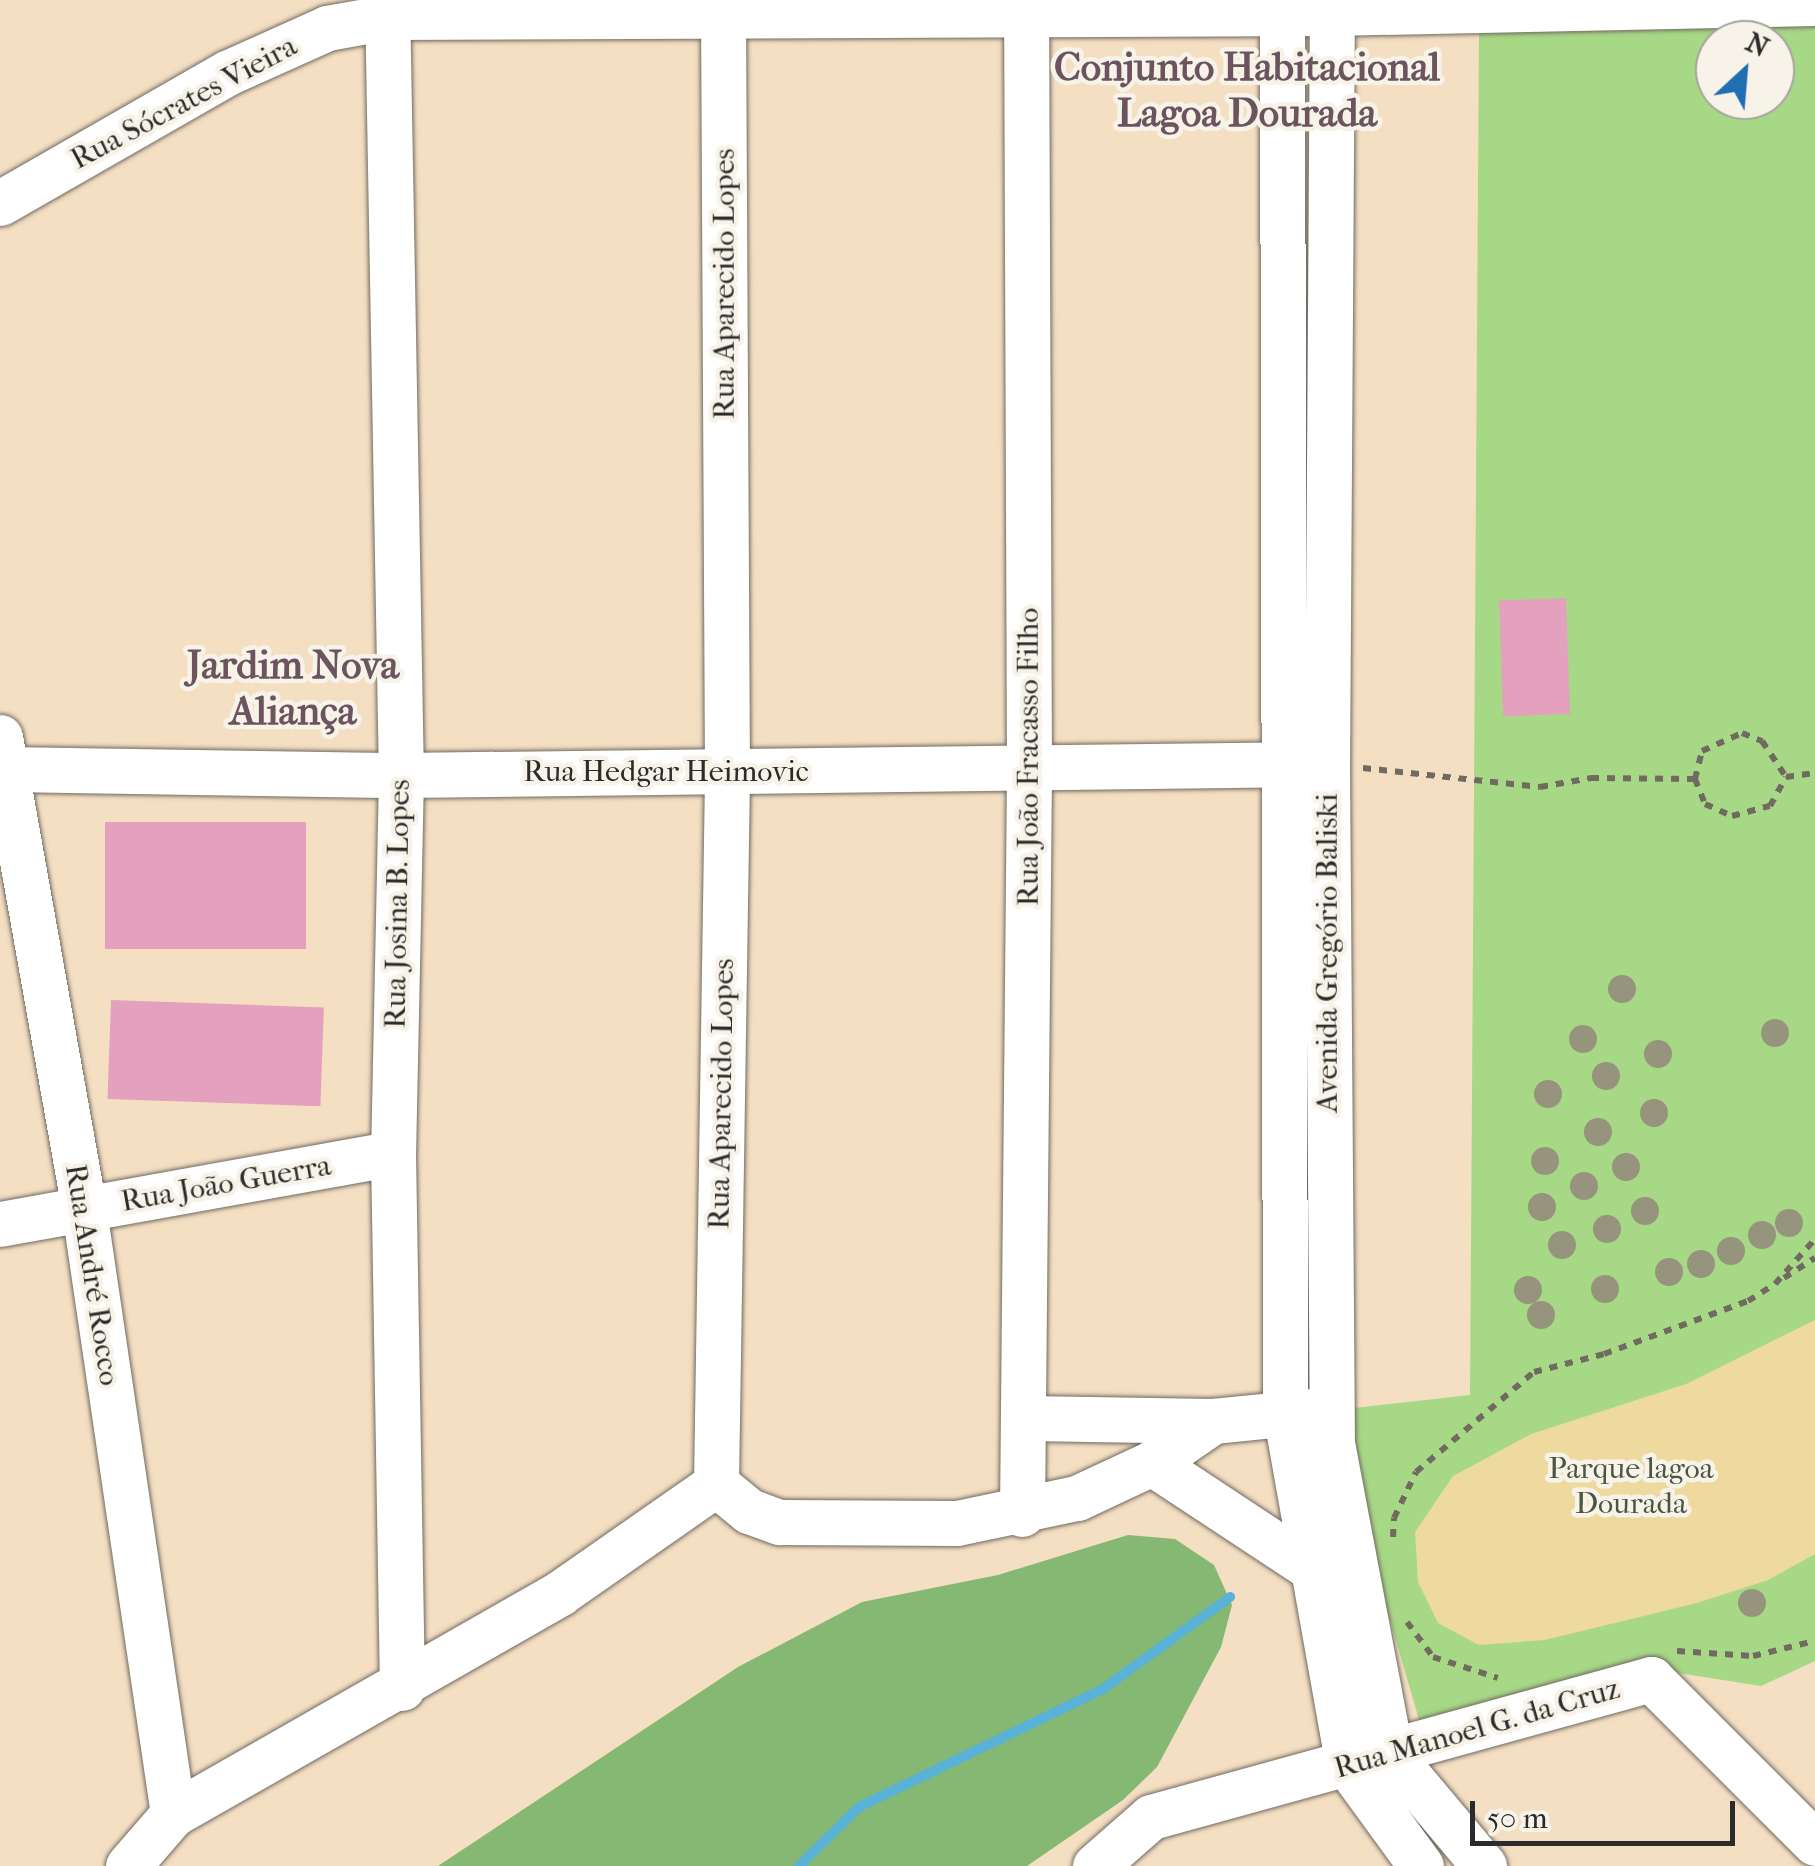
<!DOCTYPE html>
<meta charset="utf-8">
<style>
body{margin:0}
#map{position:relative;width:1815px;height:1866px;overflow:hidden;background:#f4dfc3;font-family:"IM FELL French Canon",serif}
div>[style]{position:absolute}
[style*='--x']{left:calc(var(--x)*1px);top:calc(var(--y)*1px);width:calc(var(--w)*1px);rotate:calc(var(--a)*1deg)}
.green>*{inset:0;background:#a7d886}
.forest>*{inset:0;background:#85b873}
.sand>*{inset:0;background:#eeda9e}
.stream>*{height:10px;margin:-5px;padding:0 5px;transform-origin:5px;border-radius:5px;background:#5ab3d7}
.building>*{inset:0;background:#e3a1be;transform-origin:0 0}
.path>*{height:6px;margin-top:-3px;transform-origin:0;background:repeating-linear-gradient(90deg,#716a60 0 8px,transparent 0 16px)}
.roads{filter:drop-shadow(0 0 2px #716a60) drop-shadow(0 0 2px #716a60)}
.minor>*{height:45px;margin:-22.5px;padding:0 22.5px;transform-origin:22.5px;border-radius:22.5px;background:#fff}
.trees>*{width:28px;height:28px;margin:-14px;border-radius:50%;background:#96947c}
span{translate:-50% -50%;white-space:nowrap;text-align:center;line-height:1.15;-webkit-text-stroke:9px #f7f3e8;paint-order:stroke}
.street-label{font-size:30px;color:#2b2b2b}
.park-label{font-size:30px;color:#4a5642}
.district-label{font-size:40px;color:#6b545e;font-weight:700}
.north{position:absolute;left:1695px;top:20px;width:100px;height:100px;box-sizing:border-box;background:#f7f3e8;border:2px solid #a5a39c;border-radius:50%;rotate:26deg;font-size:28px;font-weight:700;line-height:40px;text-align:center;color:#2b2b2b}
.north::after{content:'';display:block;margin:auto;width:35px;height:45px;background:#1f6fb2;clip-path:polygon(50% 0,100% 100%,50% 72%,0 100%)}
.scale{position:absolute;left:1470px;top:1801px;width:265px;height:45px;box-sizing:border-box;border:5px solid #2b2b2b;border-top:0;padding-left:12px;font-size:30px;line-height:35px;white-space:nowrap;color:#2b2b2b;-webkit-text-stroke:8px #f7f3e8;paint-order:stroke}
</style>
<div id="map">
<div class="green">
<div style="clip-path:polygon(evenodd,1815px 24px,1815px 1661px,1761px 1686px,1653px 1669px,1420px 1723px,1369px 1548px,1345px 1409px,1470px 1395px,1479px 33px,1815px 24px,1715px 40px,1775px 40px,1775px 100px,1715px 100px,1715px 40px)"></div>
</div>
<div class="forest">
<div style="clip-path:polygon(1128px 1535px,1175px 1539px,1214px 1565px,1232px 1605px,1221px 1647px,1157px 1767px,1123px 1800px,1027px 1866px,438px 1866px,738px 1667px,862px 1602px,998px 1575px)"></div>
</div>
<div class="sand">
<div style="clip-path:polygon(1815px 1320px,1815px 1554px,1768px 1580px,1697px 1603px,1545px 1640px,1479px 1645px,1438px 1623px,1418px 1582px,1415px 1532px,1453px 1476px,1531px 1434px,1686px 1384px)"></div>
</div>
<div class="stream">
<div style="--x:799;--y:1866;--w:84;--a:-44.5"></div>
<div style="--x:859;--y:1807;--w:271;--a:-25.8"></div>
<div style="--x:1103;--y:1689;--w:157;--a:-35.9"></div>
</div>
<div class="building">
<div style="left:1566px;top:598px;width:116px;height:67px;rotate:88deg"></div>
<div style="left:105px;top:822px;width:201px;height:127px"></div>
<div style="left:111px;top:1000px;width:213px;height:99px;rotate:2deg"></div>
</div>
<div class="path">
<div style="--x:1363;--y:768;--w:178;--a:6.1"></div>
<div style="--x:1540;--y:787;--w:52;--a:-10"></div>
<div style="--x:1591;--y:778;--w:104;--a:0.6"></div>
<div style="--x:1695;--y:779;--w:27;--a:68"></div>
<div style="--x:1705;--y:804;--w:30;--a:24"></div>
<div style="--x:1732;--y:816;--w:39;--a:-15"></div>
<div style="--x:1770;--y:806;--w:33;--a:-61"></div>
<div style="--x:1786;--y:777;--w:29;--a:-8"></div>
<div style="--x:1695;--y:779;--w:29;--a:-76"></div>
<div style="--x:1702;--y:751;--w:44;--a:-24.2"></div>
<div style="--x:1742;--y:733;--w:22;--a:22"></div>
<div style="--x:1762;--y:741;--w:43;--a:56.3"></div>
<div style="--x:1784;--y:1278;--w:37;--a:-33"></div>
<div style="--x:1393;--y:1537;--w:19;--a:-87"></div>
<div style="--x:1394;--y:1518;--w:51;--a:-64.4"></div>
<div style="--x:1416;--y:1472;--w:155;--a:-40.3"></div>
<div style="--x:1534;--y:1372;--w:72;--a:-14.4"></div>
<div style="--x:1604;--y:1354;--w:153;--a:-20.2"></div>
<div style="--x:1748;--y:1301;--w:32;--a:-32"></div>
<div style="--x:1775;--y:1284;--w:60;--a:-48.4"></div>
<div style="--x:1407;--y:1622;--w:44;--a:53.4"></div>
<div style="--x:1433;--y:1657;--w:68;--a:17.9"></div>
<div style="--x:1677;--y:1651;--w:76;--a:3.8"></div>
<div style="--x:1753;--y:1656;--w:64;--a:-13.6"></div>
</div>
<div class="roads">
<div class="minor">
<div style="--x:387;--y:0;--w:775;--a:88.97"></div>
<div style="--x:401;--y:775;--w:378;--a:91.2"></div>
<div style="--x:393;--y:1153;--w:535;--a:89.04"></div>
<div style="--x:1282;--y:0;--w:1412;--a:89.88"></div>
<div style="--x:1285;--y:1412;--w:360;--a:79.9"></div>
<div style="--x:1348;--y:1766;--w:124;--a:53.9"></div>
<div style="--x:1332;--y:0;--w:764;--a:90.37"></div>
<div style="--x:1327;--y:764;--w:679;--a:89.58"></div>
<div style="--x:1332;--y:1443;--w:318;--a:79.3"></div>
<div style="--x:1391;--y:1755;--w:145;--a:50"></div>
<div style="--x:0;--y:203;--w:262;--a:-29.8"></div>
<div style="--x:227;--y:73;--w:110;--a:-24.2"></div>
<div style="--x:327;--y:28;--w:62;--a:-10.2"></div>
<div style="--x:388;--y:17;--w:944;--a:-0.24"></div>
<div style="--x:1332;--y:13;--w:483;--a:-1.2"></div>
<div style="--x:0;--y:737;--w:480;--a:79.9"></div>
<div style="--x:84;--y:1210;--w:611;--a:81.62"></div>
<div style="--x:6;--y:769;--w:395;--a:0.9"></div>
<div style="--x:401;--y:775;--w:913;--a:-0.69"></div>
<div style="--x:0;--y:1224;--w:399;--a:-10.2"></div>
<div style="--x:1027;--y:1418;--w:186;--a:0.9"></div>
<div style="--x:1213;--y:1421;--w:101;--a:-5.7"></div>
<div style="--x:1152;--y:1463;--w:194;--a:33.4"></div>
<div style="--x:716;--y:1484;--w:712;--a:-89.11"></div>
<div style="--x:727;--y:772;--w:772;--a:-90.3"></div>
<div style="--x:716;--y:1484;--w:43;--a:39.3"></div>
<div style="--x:749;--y:1511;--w:33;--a:20"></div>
<div style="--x:780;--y:1522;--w:177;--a:0.3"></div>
<div style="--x:957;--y:1523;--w:123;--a:-11.8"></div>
<div style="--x:1077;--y:1498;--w:83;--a:-25"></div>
<div style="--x:1152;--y:1463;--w:74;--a:-34.5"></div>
<div style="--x:1022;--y:1514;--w:745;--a:-89.46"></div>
<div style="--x:1029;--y:769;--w:769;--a:-90.22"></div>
<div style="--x:128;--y:1866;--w:69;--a:-49.1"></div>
<div style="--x:173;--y:1814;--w:446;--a:-29.7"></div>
<div style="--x:560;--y:1593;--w:190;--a:-34.9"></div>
<div style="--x:1095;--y:1866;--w:74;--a:-41.2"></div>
<div style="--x:1151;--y:1817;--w:519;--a:-15.43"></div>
<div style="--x:1651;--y:1679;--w:232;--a:45"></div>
</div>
</div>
<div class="trees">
<div style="left:1622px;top:989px"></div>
<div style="left:1775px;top:1033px"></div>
<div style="left:1583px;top:1039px"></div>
<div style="left:1658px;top:1054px"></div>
<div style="left:1606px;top:1076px"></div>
<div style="left:1548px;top:1094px"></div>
<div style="left:1654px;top:1113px"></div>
<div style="left:1598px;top:1132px"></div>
<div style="left:1545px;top:1161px"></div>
<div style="left:1626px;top:1167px"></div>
<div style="left:1584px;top:1186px"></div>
<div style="left:1542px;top:1207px"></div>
<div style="left:1645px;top:1211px"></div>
<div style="left:1789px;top:1223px"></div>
<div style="left:1607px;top:1229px"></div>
<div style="left:1762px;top:1235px"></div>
<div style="left:1562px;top:1245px"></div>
<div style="left:1731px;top:1251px"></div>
<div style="left:1701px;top:1264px"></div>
<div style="left:1669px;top:1272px"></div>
<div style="left:1605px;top:1289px"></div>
<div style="left:1528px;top:1290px"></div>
<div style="left:1541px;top:1315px"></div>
<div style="left:1752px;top:1603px"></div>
</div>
<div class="street-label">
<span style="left:184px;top:103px;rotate:-28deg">Rua Sócrates Vieira</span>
<span style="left:725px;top:284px;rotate:-90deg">Rua Aparecido Lopes</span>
<span style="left:1029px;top:757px;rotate:-90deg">Rua João Fracasso Filho</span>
<span style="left:666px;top:772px">Rua Hedgar Heimovic</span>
<span style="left:398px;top:904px;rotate:-89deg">Rua Josina B. Lopes</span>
<span style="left:1328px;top:953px;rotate:-90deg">Avenida Gregório Baliski</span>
<span style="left:722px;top:1094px;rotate:-89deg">Rua Aparecido Lopes</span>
<span style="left:226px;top:1184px;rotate:-10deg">Rua João Guerra</span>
<span style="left:92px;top:1275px;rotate:81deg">Rua André Rocco</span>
<span style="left:1477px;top:1729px;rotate:-16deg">Rua Manoel G. da Cruz</span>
</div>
<div class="park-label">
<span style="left:1631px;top:1486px">Parque lagoa<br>Dourada</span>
</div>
<div class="district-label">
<span style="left:1247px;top:90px">Conjunto Habitacional<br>Lagoa Dourada</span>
<span style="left:293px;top:688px">Jardim Nova<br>Aliança</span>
</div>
<div class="north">N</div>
<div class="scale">50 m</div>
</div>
